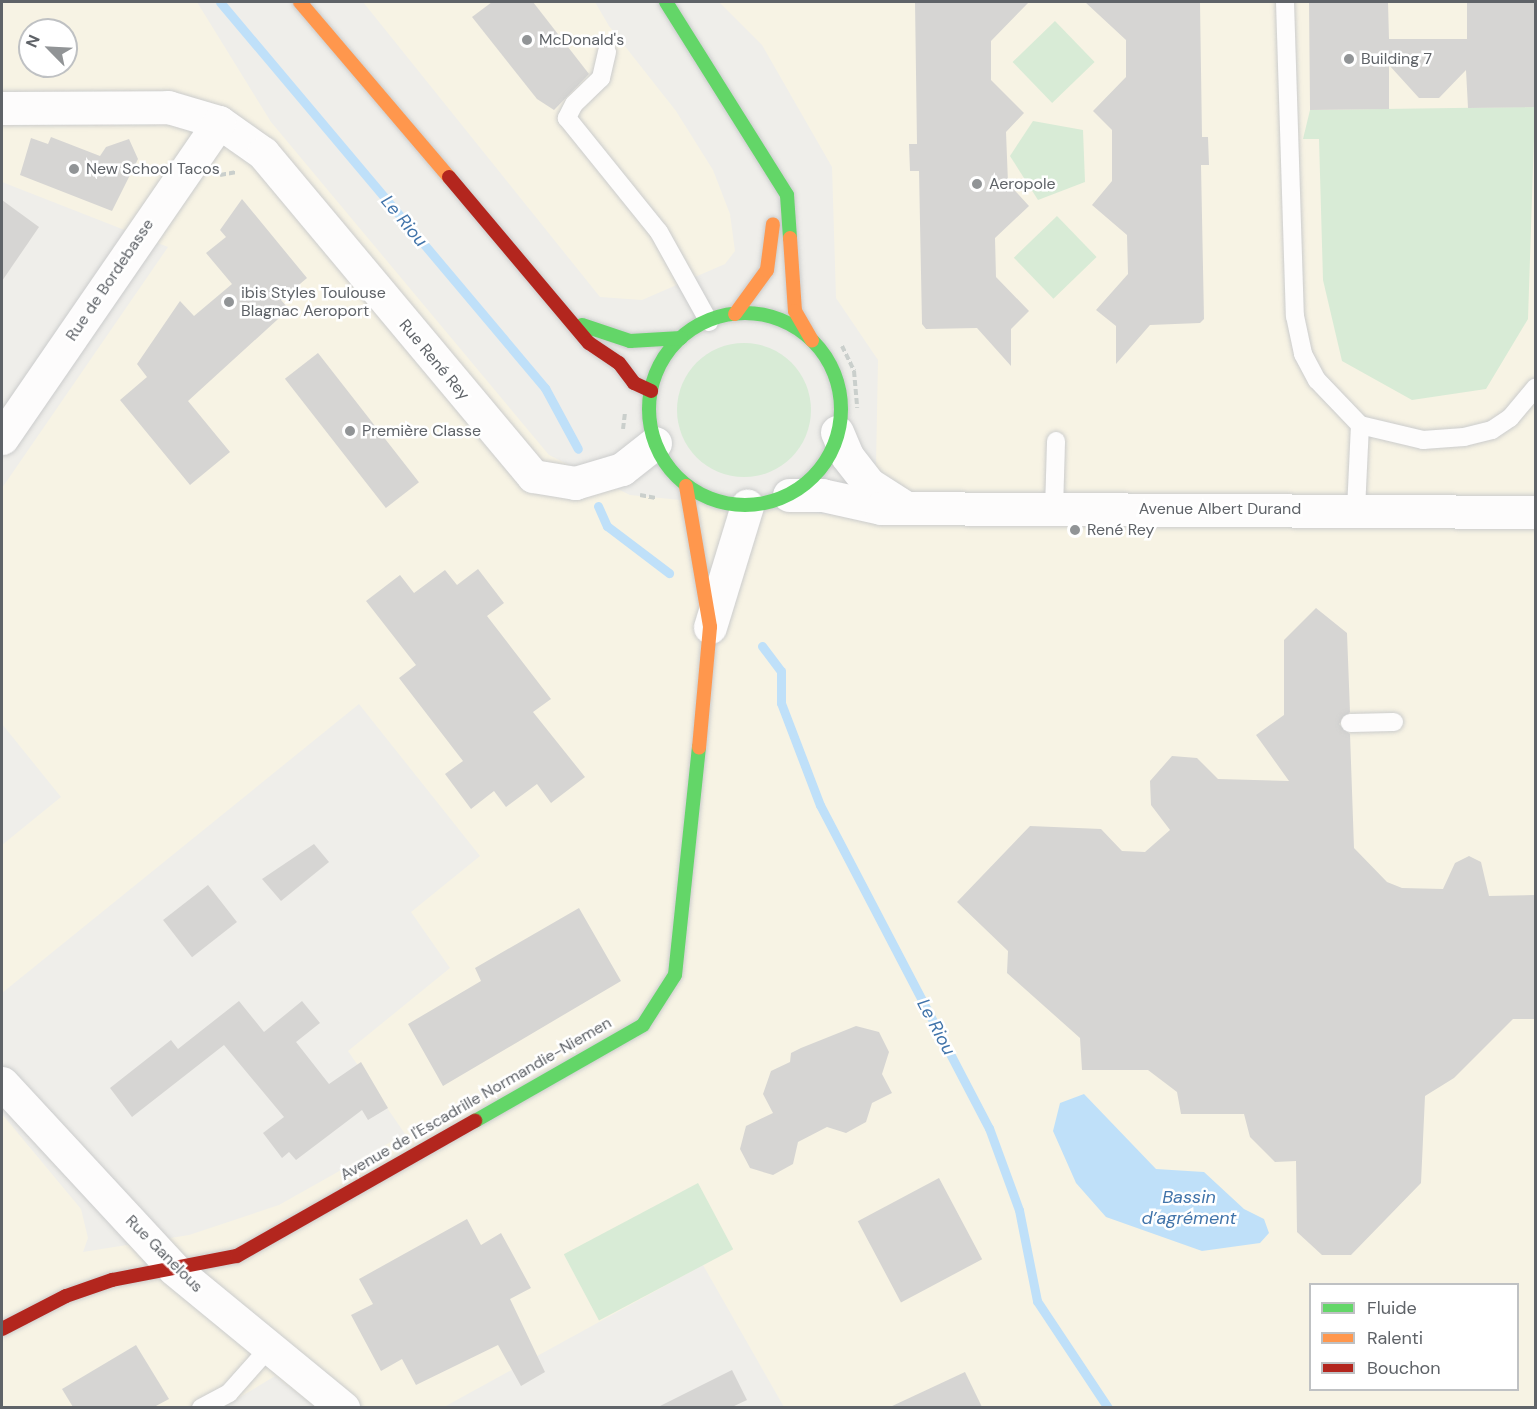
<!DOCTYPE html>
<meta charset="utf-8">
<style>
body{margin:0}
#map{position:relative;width:1537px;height:1409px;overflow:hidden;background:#efeeea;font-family:"DM Sans",sans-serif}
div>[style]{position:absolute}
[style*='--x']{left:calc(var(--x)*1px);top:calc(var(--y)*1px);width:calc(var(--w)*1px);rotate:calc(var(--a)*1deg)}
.commercial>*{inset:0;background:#f7f3e4}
.green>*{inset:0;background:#d8ebd6;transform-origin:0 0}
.round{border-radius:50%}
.water>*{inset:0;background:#bfe0f9}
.stream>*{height:9px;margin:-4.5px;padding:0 4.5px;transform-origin:4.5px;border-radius:4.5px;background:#bfe0f9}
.building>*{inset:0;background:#d6d5d3;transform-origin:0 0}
.path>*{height:4px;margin-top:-2px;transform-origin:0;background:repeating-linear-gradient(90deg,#cacfcc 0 6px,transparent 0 9px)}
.roads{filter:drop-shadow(0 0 2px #cbcccc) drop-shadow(0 0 2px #cbcccc)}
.lane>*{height:18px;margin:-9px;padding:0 9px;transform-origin:9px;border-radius:9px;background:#fdfcfc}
.street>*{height:33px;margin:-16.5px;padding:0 16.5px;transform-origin:16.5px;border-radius:16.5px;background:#fdfcfc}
.fast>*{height:14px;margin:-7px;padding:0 7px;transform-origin:7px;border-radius:7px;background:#63d668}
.fast>.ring{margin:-7px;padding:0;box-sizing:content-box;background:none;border:14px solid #63d668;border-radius:50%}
.slow>*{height:14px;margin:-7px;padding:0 7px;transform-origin:7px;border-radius:7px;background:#ff974d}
.jam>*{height:14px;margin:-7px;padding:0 7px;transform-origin:7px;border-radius:7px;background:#b3261e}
.dots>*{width:16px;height:16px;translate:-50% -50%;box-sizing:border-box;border:3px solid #fff;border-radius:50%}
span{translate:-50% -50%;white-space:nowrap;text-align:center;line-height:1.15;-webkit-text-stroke:5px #fff;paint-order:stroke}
.poi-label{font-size:16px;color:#5f6368}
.left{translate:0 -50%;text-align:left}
.street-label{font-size:16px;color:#5f6368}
.water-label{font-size:18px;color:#4174aa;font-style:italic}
.frame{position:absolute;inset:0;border:3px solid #5f6368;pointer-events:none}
.legend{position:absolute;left:1309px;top:1283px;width:210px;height:108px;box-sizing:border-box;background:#fff;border:2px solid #bfc1c3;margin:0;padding:8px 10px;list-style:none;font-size:18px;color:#5f6368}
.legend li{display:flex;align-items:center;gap:12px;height:30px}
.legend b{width:30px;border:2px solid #bfc1c3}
.north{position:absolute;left:18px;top:18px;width:60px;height:60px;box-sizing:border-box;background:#fff;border:2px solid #bfc1c3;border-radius:50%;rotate:294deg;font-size:16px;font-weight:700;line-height:24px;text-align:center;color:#5f6368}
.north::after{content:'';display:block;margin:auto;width:21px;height:27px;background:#919496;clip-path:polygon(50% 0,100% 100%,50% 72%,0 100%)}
</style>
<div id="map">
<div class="commercial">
<div style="clip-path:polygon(evenodd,2px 2px,197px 2px,271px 122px,549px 455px,630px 495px,875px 519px,878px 360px,836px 298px,832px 167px,762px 45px,719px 2px,1535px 2px,1535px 1407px,784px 1407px,703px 1265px,444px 1407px,315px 1407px,275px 1376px,224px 1407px,2px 1407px,2px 1114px,81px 1209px,88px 1238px,83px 1252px,189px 1235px,279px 1205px,405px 1134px,348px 1051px,450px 968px,411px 912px,480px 856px,359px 704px,2px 993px,2px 845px,61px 797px,2px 724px,2px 488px,168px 247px,2px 182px,2px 2px,30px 30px,66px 30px,66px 66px,30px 66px,30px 30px,2px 2px,1310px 1284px,1518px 1284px,1518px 1390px,1310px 1390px,1310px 1284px)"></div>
<div style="clip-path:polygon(363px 2px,595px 2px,609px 26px,676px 111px,713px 170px,730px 214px,735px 251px,725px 264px,642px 300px,600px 297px)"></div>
</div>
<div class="green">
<div style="left:1055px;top:21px;width:57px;height:59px;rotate:46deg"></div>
<div style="clip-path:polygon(1535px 107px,1528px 319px,1486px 389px,1412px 400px,1342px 361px,1323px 280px,1319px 139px,1303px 139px,1310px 110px)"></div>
<div style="clip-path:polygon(1033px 121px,1083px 130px,1085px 182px,1038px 200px,1010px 156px)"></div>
<div style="left:1057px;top:216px;width:57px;height:60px;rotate:46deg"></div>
<div class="round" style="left:677px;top:343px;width:134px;height:134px"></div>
<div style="left:698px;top:1183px;width:75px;height:152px;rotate:62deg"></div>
</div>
<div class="water">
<div style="clip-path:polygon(1084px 1094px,1156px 1169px,1204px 1172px,1244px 1209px,1264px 1219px,1269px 1233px,1260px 1243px,1202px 1251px,1106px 1217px,1076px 1183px,1053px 1131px,1060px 1103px)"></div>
</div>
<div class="stream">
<div style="--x:220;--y:2;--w:505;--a:49.9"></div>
<div style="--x:545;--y:388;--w:69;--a:61.6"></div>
<div style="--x:598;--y:506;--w:22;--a:66"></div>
<div style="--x:607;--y:526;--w:78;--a:37.2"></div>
<div style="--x:762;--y:646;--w:31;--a:53"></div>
<div style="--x:781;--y:671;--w:32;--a:90"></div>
<div style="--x:781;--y:703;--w:109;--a:69.1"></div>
<div style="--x:820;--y:805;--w:365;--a:62.4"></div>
<div style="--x:989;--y:1128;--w:87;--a:69.9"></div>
<div style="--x:1019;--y:1210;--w:93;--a:78.8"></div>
<div style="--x:1037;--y:1301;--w:128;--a:56.4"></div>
</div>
<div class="building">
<div style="clip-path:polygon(492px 2px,533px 2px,589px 74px,554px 110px,537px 99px,472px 17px)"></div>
<div style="clip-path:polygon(915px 2px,1029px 2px,991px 41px,991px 80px,1024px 113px,1006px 132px,1008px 183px,1029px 206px,995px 238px,996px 277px,1029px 311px,1011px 329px,1011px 366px,977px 328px,926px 329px,922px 324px,919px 171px,910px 171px,909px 144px,917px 144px)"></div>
<div style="clip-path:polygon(1085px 2px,1200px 2px,1202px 137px,1208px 137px,1209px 165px,1201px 165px,1204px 319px,1200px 323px,1150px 325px,1116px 364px,1116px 326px,1096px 310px,1128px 274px,1127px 235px,1092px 205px,1112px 181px,1112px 130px,1093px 111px,1126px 77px,1126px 40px)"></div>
<div style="clip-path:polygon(1309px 2px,1388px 2px,1389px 39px,1467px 39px,1467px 2px,1536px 2px,1536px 107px,1468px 108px,1466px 70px,1439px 98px,1419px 98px,1389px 65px,1389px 109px,1310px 110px)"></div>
<div style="clip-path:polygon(51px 137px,100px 156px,106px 147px,129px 139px,138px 159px,112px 211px,20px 175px,31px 138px,48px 144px)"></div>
<div style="clip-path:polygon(242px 199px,307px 278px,281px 300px,289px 309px,188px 401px,230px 452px,190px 485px,120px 400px,147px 377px,137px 364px,180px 301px,194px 316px,232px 284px,206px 253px,226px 237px,220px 230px)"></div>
<div style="clip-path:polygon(2px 200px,39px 227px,2px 281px)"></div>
<div style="left:318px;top:353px;width:164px;height:42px;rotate:52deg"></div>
<div style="clip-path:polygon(478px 569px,504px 603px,487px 616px,551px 699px,533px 712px,585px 777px,551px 803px,537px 784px,506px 807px,494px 791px,471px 809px,445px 774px,463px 761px,399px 678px,416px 665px,366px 601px,400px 575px,414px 593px,445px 570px,457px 585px)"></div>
<div style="clip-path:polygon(1316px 608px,1347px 633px,1350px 712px,1339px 724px,1350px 734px,1354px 848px,1387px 882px,1402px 888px,1443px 889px,1455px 863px,1469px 856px,1481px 862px,1489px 896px,1536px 895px,1536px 1019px,1513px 1019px,1454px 1078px,1425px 1096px,1421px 1183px,1351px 1255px,1322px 1255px,1297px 1232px,1296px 1161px,1275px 1162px,1250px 1137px,1244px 1114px,1181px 1114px,1177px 1092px,1148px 1070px,1082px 1070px,1080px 1038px,1007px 973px,1008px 951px,957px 902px,1030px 826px,1101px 829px,1122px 851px,1145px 852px,1170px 830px,1151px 805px,1150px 781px,1172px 756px,1197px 758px,1218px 779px,1289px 781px,1256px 735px,1284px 715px,1284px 640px)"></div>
<div style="clip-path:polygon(314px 844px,329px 862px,281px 901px,262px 879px)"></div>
<div style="left:208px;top:885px;width:47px;height:57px;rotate:52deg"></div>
<div style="clip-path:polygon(579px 908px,621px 981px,443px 1086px,408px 1024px,481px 981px,475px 968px)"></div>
<div style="clip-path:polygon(239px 1001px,264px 1032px,302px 1001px,320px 1023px,296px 1042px,329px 1084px,361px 1062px,388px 1108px,368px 1120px,362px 1110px,296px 1160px,289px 1152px,282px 1158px,263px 1133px,284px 1117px,224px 1045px,132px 1117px,110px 1088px,171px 1040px,178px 1049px)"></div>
<div style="clip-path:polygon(856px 1026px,879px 1032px,889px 1052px,882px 1074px,892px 1093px,872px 1103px,866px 1122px,846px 1133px,827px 1127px,798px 1142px,793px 1164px,773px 1175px,750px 1168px,740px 1149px,746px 1126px,773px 1113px,763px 1094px,771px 1071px,790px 1062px,791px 1053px,801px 1048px)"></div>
<div style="left:939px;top:1178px;width:92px;height:92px;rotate:62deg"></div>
<div style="clip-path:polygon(467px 1219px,481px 1245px,501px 1233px,531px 1288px,510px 1299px,545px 1372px,521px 1386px,498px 1345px,416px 1385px,402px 1359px,381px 1371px,351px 1315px,373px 1304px,359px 1279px)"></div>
<div style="clip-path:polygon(136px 1345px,169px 1399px,154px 1407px,73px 1407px,62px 1389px)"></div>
<div style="clip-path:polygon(732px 1370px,747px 1400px,732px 1407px,658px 1407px)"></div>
<div style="clip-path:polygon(965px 1372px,982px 1407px,890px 1407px)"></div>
</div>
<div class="path">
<div style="--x:220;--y:175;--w:17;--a:-10"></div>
<div style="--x:842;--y:346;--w:28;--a:64"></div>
<div style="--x:854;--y:371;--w:37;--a:85"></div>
<div style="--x:623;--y:429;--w:16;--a:-83"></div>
<div style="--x:640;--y:495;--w:16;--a:11"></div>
</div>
<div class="roads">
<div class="lane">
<div style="--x:1285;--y:2;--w:314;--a:88.2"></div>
<div style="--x:1295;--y:316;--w:39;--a:78"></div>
<div style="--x:1303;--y:354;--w:30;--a:62"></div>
<div style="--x:1317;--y:380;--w:62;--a:46.3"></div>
<div style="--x:1360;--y:425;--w:85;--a:92.7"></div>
<div style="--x:607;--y:52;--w:27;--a:103"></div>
<div style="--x:601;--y:78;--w:37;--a:136"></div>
<div style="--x:574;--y:104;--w:16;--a:117"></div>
<div style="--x:567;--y:118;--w:146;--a:51.1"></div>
<div style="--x:659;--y:232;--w:103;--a:60.9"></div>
<div style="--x:1360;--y:425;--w:65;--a:13.4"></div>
<div style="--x:1423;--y:440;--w:41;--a:-4.2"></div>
<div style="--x:1464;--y:437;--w:29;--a:-14"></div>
<div style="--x:1492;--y:430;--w:22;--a:-34"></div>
<div style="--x:1510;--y:418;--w:40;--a:-50"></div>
<div style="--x:1054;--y:510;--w:69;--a:-88.3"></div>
<div style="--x:1350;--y:723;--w:44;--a:-1.3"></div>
<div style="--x:201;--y:1408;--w:32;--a:-28"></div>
<div style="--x:229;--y:1393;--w:60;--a:-48.4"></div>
</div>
<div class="street">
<div style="--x:2;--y:108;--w:166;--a:-0.3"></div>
<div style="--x:168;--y:107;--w:53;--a:16.4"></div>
<div style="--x:219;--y:122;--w:54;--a:35.2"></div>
<div style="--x:263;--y:153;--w:421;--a:50.1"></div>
<div style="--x:533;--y:476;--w:43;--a:9.5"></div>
<div style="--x:575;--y:483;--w:49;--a:-16.6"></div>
<div style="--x:622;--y:469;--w:42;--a:-38.2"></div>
<div style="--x:837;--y:432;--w:26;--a:67"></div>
<div style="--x:847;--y:456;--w:36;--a:52"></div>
<div style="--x:869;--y:484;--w:40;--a:32.9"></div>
<div style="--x:2;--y:438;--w:383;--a:-55.5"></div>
<div style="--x:789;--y:495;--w:33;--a:0"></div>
<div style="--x:822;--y:495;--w:60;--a:12.4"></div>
<div style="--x:881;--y:508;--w:655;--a:0.35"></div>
<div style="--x:710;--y:627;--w:127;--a:-73"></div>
<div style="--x:2;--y:1083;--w:253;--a:47.2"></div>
<div style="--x:174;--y:1269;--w:219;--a:39.4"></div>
</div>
<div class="fast">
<div style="--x:666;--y:2;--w:228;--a:57.9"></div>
<div style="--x:787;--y:195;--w:43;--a:86"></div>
<div class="ring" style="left:649px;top:313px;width:178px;height:178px"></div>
<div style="--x:582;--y:325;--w:51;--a:18.4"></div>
<div style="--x:630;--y:341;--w:51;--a:-3.4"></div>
<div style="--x:475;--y:1121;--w:193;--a:-29.7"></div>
<div style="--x:643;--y:1025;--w:59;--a:-57.4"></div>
<div style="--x:675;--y:975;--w:229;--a:-84"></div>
</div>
<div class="slow">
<div style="--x:300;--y:2;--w:230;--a:49.6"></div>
<div style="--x:790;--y:238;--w:73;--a:86.1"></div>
<div style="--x:795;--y:311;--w:34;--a:60"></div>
<div style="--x:735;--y:314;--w:54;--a:-54"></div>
<div style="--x:767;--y:270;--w:46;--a:-82.6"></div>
<div style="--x:686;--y:486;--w:143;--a:80.3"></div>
<div style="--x:710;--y:627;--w:121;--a:95.2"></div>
</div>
<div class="jam">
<div style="--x:449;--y:177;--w:217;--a:49.9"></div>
<div style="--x:589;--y:343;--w:36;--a:34"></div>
<div style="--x:619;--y:363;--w:25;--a:53"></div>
<div style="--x:634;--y:383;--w:19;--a:25"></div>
<div style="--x:2;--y:1329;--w:72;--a:-27.3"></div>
<div style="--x:66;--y:1296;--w:49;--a:-19.2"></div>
<div style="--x:112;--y:1280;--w:127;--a:-10.9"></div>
<div style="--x:237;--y:1256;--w:274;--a:-29.6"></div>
</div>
</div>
<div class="dots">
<div style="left:527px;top:40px;background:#919496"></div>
<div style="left:1349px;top:59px;background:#919496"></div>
<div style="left:74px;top:169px;background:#919496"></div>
<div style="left:977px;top:184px;background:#919496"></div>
<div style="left:229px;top:302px;background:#919496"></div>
<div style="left:350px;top:431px;background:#919496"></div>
<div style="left:1075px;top:530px;background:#919496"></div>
</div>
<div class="poi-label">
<span class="left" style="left:539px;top:40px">McDonald's</span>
<span class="left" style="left:1361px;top:59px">Building 7</span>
<span class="left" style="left:86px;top:169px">New School Tacos</span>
<span class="left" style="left:989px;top:184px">Aeropole</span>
<span class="left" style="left:241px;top:302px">ibis Styles Toulouse<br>Blagnac Aeroport</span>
<span class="left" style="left:362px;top:431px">Première Classe</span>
<span class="left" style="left:1087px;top:530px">René Rey</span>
</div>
<div class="street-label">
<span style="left:110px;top:280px;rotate:-56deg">Rue de Bordebasse</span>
<span style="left:434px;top:360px;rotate:50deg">Rue René Rey</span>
<span style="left:1220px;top:509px">Avenue Albert Durand</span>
<span style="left:476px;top:1099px;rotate:-30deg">Avenue de l'Escadrille Normandie-Niemen</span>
<span style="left:164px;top:1254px;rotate:45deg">Rue Ganelous</span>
</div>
<div class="water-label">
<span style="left:404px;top:221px;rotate:50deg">Le Riou</span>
<span style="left:936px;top:1027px;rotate:62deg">Le Riou</span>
<span style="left:1189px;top:1208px">Bassin<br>d’agrément</span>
</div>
<div class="frame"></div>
<ul class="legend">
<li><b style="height:8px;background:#63d668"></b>Fluide</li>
<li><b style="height:8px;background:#ff974d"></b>Ralenti</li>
<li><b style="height:8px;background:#b3261e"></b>Bouchon</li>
</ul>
<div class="north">N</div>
</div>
